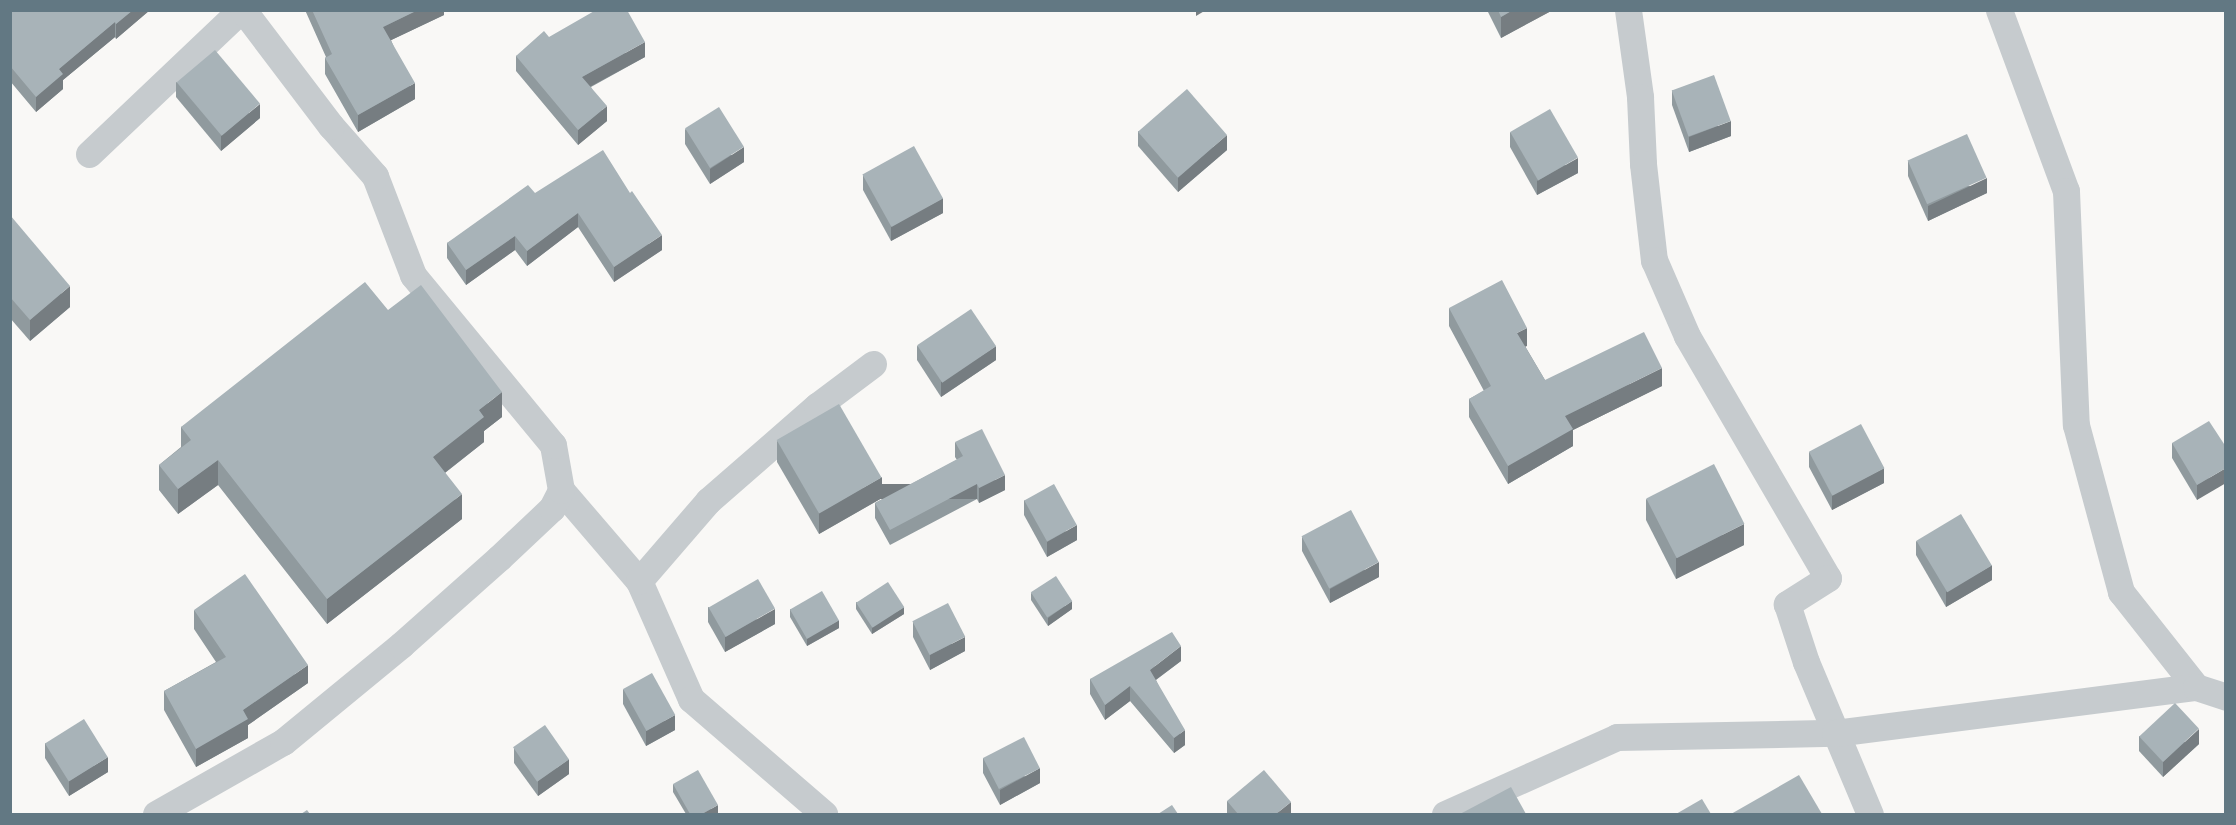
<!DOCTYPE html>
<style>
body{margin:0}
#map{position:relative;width:2236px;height:825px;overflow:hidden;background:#f9f8f6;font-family:Mulish,sans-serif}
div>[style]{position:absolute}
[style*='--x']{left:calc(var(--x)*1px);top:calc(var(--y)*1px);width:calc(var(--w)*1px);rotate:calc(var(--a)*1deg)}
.street>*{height:27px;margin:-13.5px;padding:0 13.5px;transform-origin:13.5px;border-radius:13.5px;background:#c6cbce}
.wall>*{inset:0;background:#909a9e}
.shaded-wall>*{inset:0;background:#767d81;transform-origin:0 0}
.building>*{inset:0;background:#a8b3b8;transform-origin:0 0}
span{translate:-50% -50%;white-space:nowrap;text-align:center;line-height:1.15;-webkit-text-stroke:6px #fff;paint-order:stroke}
.frame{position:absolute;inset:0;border:12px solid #627883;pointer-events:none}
</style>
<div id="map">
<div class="street">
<div style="--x:1628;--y:10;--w:88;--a:82.1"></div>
<div style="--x:1640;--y:97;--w:67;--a:87.4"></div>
<div style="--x:1643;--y:164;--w:97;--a:83.5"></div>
<div style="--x:1654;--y:260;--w:83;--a:66.5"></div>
<div style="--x:1687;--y:336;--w:280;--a:59.8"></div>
<div style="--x:1828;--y:578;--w:49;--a:147.6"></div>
<div style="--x:1787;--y:604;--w:61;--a:71.9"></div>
<div style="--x:1806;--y:662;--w:165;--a:67.2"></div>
<div style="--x:1999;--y:10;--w:193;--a:69.7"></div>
<div style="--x:2066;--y:191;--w:234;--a:87.6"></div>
<div style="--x:2076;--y:425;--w:173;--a:74.9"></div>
<div style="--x:2121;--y:592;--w:121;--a:51.7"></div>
<div style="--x:89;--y:154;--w:209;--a:-43.5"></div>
<div style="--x:561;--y:490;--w:120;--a:49.4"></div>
<div style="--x:639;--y:581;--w:129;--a:66.2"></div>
<div style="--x:691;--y:699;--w:176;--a:40.8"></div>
<div style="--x:639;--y:581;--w:106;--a:-49.2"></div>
<div style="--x:708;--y:501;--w:145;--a:-41.1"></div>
<div style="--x:817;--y:406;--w:70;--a:-36.9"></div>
<div style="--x:156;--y:814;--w:146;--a:-29.6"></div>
<div style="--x:283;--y:742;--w:153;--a:-39.4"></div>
<div style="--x:401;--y:645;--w:131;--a:-41.6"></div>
<div style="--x:499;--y:558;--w:73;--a:-43.3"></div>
<div style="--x:552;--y:508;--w:20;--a:-63"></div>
<div style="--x:561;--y:490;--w:46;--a:-100.1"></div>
<div style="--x:553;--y:445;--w:220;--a:-129.5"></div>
<div style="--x:413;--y:275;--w:106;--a:-111"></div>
<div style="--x:375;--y:176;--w:67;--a:-131.3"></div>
<div style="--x:331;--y:126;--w:146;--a:-127.2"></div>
<div style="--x:1445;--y:814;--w:188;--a:-24.1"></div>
<div style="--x:1617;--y:737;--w:218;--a:-1.1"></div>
<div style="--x:1835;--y:733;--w:364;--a:-7.3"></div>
<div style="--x:2196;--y:687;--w:32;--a:18"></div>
</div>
<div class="wall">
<div style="clip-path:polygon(10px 10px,150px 10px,116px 39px,115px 37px,63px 80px,63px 89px,36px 112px,10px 81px)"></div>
<div style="clip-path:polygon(305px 10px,444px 10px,444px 15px,391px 40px,415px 99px,358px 132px,325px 74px,325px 58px,326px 57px)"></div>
<div style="clip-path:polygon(1487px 10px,1553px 10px,1501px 38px)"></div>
<div style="clip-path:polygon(549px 37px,645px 57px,591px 87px,607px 121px,578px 145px,516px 71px,516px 56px)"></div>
<div style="clip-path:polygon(176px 82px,260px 118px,221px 151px,176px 97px)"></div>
<div style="clip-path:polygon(1672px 90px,1731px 136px,1689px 152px,1672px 105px)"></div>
<div style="clip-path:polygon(685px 129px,744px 162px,710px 184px,685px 144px)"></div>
<div style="clip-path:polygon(1138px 131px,1227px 150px,1178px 192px,1138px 146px)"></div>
<div style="clip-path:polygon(1510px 132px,1578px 173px,1537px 195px,1510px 147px)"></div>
<div style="clip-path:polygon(1908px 161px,1987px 193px,1928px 221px,1908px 176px)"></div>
<div style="clip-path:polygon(863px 175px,943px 213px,891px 241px,863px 190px)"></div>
<div style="clip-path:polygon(535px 193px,662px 250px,614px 282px,578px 227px,527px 266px,515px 250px,466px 285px,447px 258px,447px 243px)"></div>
<div style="clip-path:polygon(10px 215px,70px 307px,30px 341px,10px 318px)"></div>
<div style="clip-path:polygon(1449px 308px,1527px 346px,1525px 346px,1545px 380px,1662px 386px,1573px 430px,1573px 446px,1508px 484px,1469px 417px,1469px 399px,1484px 391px,1449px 326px)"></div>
<div style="clip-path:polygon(388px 310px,502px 417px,484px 431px,484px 442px,445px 473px,462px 519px,327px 624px,218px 485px,178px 514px,159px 490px,159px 465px,181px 447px,181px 427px)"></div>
<div style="clip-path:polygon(917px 346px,996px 360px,941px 397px,917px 360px)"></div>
<div style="clip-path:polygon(777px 441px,882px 498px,819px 534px,777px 462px)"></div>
<div style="clip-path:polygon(955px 442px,1005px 490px,979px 503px,977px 499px,890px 545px,875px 518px,875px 503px,957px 460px,955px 457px)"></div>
<div style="clip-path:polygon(2172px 443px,2226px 447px,2197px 500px,2172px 458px)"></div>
<div style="clip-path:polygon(1809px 452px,1884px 483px,1832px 510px,1809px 467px)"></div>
<div style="clip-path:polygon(1646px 499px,1744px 545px,1676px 579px,1646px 520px)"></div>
<div style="clip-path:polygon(1024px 500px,1077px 540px,1047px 557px,1024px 515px)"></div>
<div style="clip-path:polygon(1302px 537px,1379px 577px,1330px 603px,1302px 551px)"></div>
<div style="clip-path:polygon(1916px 541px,1992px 580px,1946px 607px,1916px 555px)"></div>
<div style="clip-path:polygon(1031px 593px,1072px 609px,1048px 626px,1031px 600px)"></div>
<div style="clip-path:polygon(856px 602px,904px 614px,872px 634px,856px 609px)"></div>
<div style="clip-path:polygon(708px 607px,775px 624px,725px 652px,708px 622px)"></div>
<div style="clip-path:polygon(790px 609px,839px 628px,807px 646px,790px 617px)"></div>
<div style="clip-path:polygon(194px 610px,308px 683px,248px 725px,248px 738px,196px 767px,164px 710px,164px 691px,216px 662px,194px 629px)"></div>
<div style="clip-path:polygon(913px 622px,965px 651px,930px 670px,913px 637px)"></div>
<div style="clip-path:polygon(1181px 661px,1156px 680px,1185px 745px,1174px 753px,1130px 701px,1105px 720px,1090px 694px,1090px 679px)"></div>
<div style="clip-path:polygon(623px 689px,675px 730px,646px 746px,623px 704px)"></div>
<div style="clip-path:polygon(2139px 736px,2199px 744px,2163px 777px,2139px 751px)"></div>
<div style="clip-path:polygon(45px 743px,108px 772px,69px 796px,45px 758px)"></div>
<div style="clip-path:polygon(514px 748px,569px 774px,538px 796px,514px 763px)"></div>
<div style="clip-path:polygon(983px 758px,1040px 783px,1000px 805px,983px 773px)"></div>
<div style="clip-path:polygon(673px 784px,718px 813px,715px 814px,686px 814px,673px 792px)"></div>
<div style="clip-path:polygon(1227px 801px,1291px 814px,1227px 814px)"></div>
</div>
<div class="shaded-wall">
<div style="clip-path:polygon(133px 10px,150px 10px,116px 39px,116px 24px)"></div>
<div style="clip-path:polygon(418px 10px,444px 10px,444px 15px,383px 44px,383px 27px)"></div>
<div style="clip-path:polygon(1196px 10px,1206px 10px,1196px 16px)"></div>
<div style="clip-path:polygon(1513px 10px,1553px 10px,1501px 38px,1501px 17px)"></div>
<div style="clip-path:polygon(115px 22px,115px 37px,63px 80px,63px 89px,36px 112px,36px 97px,59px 69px)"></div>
<div style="clip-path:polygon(645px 42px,645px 57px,582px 91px,582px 77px)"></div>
<div style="clip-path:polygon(415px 83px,415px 99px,358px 132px,358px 115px)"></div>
<div style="clip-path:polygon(260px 104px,260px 118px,221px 151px,221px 136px)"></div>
<div style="clip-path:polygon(607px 106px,607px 121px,578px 145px,578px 130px)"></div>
<div style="clip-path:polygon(1731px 121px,1731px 136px,1689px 152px,1689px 137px)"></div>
<div style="clip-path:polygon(1227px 135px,1227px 150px,1178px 192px,1178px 177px)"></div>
<div style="clip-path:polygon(744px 147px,744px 162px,710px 184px,710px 169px)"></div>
<div style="clip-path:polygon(1578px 158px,1578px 173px,1537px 195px,1537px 181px)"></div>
<div style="clip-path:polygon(1987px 178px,1987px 193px,1928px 221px,1928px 206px)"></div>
<div style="clip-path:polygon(943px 198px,943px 213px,891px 241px,891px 226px)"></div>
<div style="clip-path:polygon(578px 213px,578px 227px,527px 266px,527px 251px)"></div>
<div style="clip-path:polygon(662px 235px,662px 250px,614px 282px,614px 267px)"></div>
<div style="clip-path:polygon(515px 236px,515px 250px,466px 285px,466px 270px)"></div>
<div style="clip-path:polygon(70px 286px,70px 307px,30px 341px,30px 320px)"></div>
<div style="clip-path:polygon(1527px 328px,1527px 346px,1517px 350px,1517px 333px)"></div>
<div style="clip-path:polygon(996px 346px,996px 360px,941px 397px,941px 382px)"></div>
<div style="clip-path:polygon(1662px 368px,1662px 386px,1573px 430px,1573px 446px,1508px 484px,1508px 466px,1565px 416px)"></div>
<div style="clip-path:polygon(502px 392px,502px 417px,484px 431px,484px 442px,433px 482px,433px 457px,479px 410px)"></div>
<div style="clip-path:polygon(218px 460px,218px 485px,178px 514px,178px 489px)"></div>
<div style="clip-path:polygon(1884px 468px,1884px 483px,1832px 510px,1832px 495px)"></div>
<div style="clip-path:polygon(2226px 468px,2226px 483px,2197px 500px,2197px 485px)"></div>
<div style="clip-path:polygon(1005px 475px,1005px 490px,979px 503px,979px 488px)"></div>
<div style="clip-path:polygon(882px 477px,882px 498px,819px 534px,819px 513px)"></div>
<div style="left:977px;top:484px;width:15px;height:98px;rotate:90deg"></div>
<div style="clip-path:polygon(462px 494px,462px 519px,327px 624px,327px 599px)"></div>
<div style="clip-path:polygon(1744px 524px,1744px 545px,1676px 579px,1676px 558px)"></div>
<div style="clip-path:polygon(1077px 525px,1077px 540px,1047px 557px,1047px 542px)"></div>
<div style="clip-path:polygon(1379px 562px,1379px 577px,1330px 603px,1330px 589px)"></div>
<div style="clip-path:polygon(1992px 565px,1992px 580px,1946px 607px,1946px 592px)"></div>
<div style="clip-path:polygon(1072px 601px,1072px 609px,1048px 626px,1048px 618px)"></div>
<div style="clip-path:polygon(904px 607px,904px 614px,872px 634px,872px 627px)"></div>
<div style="clip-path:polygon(775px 609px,775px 624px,725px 652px,725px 637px)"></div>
<div style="clip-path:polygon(839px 620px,839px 628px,807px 646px,807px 638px)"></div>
<div style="clip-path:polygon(965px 637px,965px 651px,930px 670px,930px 655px)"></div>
<div style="clip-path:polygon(1181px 646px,1181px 661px,1150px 684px,1150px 670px)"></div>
<div style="clip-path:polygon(308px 665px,308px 683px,248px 725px,248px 738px,196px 767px,196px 749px,243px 710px)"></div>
<div style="clip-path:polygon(1130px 686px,1130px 701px,1105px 720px,1105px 705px)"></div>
<div style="clip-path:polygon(675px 715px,675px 730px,646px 746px,646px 731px)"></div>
<div style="clip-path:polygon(2199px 729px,2199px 744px,2163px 777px,2163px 762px)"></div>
<div style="clip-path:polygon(1185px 730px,1185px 745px,1174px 753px,1174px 738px)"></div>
<div style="clip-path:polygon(108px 757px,108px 772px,69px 796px,69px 781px)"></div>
<div style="clip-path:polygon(569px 759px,569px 774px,538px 796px,538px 781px)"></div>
<div style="clip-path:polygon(1040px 768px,1040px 783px,1000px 805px,1000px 790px)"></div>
<div style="clip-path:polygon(1291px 802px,1291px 814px,1276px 814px)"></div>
<div style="clip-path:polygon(718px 805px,718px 813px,715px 814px,702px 814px)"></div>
</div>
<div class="building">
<div style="clip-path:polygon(10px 10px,133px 10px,116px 24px,115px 22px,59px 69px,63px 74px,36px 97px,10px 66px)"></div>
<div style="clip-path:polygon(312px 10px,418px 10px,383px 27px,415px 83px,358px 115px,325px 58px,332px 54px)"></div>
<div style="clip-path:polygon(596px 10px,627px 10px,645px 42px,582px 77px,607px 106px,578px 130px,516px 56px,544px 31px,549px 37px)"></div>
<div style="clip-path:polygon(1498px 10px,1513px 10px,1501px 17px)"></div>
<div style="left:215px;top:50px;width:70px;height:50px;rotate:50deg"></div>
<div style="left:1714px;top:75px;width:49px;height:45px;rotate:70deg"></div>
<div style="left:1187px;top:89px;width:61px;height:65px;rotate:49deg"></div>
<div style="left:719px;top:107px;width:47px;height:40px;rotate:58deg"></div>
<div style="left:1550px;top:109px;width:56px;height:46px;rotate:60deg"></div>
<div style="left:1967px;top:134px;width:48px;height:65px;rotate:66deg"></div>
<div style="left:914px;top:146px;width:60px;height:59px;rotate:61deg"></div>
<div style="clip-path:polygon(603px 150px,630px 193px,632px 191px,662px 235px,614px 267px,578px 213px,527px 251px,515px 236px,466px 270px,447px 243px,528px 185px,535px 193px)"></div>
<div style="clip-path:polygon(10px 215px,70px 286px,30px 320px,10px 297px)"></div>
<div style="clip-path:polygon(1502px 280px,1527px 328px,1517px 333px,1545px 380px,1644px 332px,1662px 368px,1565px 416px,1573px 429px,1508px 466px,1469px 399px,1491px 386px,1449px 308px)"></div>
<div style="clip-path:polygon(365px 282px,388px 310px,421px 285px,502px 392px,479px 410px,484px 417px,433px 457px,462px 494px,327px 599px,218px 460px,178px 489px,159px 465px,191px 440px,181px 427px)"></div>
<div style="left:971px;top:309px;width:45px;height:65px;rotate:56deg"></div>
<div style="left:839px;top:404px;width:85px;height:72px;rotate:60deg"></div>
<div style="clip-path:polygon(2209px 421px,2226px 447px,2226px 468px,2197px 485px,2172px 443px)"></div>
<div style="left:1861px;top:424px;width:50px;height:59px;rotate:62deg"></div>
<div style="clip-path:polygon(982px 429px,1005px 475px,979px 488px,977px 484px,890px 530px,875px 503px,963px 456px,955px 442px)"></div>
<div style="left:1714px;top:464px;width:67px;height:76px;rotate:63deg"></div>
<div style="left:1054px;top:484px;width:47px;height:34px;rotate:61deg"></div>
<div style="left:1351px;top:510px;width:59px;height:56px;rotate:62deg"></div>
<div style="left:1961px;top:514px;width:60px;height:52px;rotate:59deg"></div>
<div style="clip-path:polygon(245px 574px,308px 665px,243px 710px,248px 719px,196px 749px,164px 691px,226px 657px,194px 610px)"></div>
<div style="left:1056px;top:576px;width:30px;height:30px;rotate:57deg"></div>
<div style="left:758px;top:579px;width:34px;height:57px;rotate:60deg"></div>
<div style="left:888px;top:582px;width:30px;height:38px;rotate:57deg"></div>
<div style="left:822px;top:591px;width:34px;height:37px;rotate:60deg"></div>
<div style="left:948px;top:603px;width:38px;height:40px;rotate:63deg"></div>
<div style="clip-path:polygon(1172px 632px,1181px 646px,1150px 670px,1185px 730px,1174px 738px,1130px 686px,1105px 705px,1090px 679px)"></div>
<div style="left:652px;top:673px;width:48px;height:33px;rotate:61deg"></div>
<div style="left:2175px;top:703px;width:35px;height:49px;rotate:47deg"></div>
<div style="left:84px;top:719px;width:45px;height:46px;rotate:58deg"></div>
<div style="left:545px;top:725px;width:42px;height:39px;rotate:55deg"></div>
<div style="left:1024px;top:737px;width:35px;height:46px;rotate:63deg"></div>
<div style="clip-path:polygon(698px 770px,718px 805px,702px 814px,690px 814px,673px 784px)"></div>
<div style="clip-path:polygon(1264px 770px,1291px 802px,1276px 814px,1238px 814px,1227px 801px)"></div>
<div style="clip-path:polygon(1799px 775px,1822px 814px,1731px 814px)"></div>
<div style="clip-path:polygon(1511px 787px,1526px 814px,1460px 814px)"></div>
<div style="clip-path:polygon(1702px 799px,1711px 814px,1676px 814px)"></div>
<div style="clip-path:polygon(1172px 805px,1178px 814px,1158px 814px)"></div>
<div style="clip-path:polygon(307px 810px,310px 814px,301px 814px)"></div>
</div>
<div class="frame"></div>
</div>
